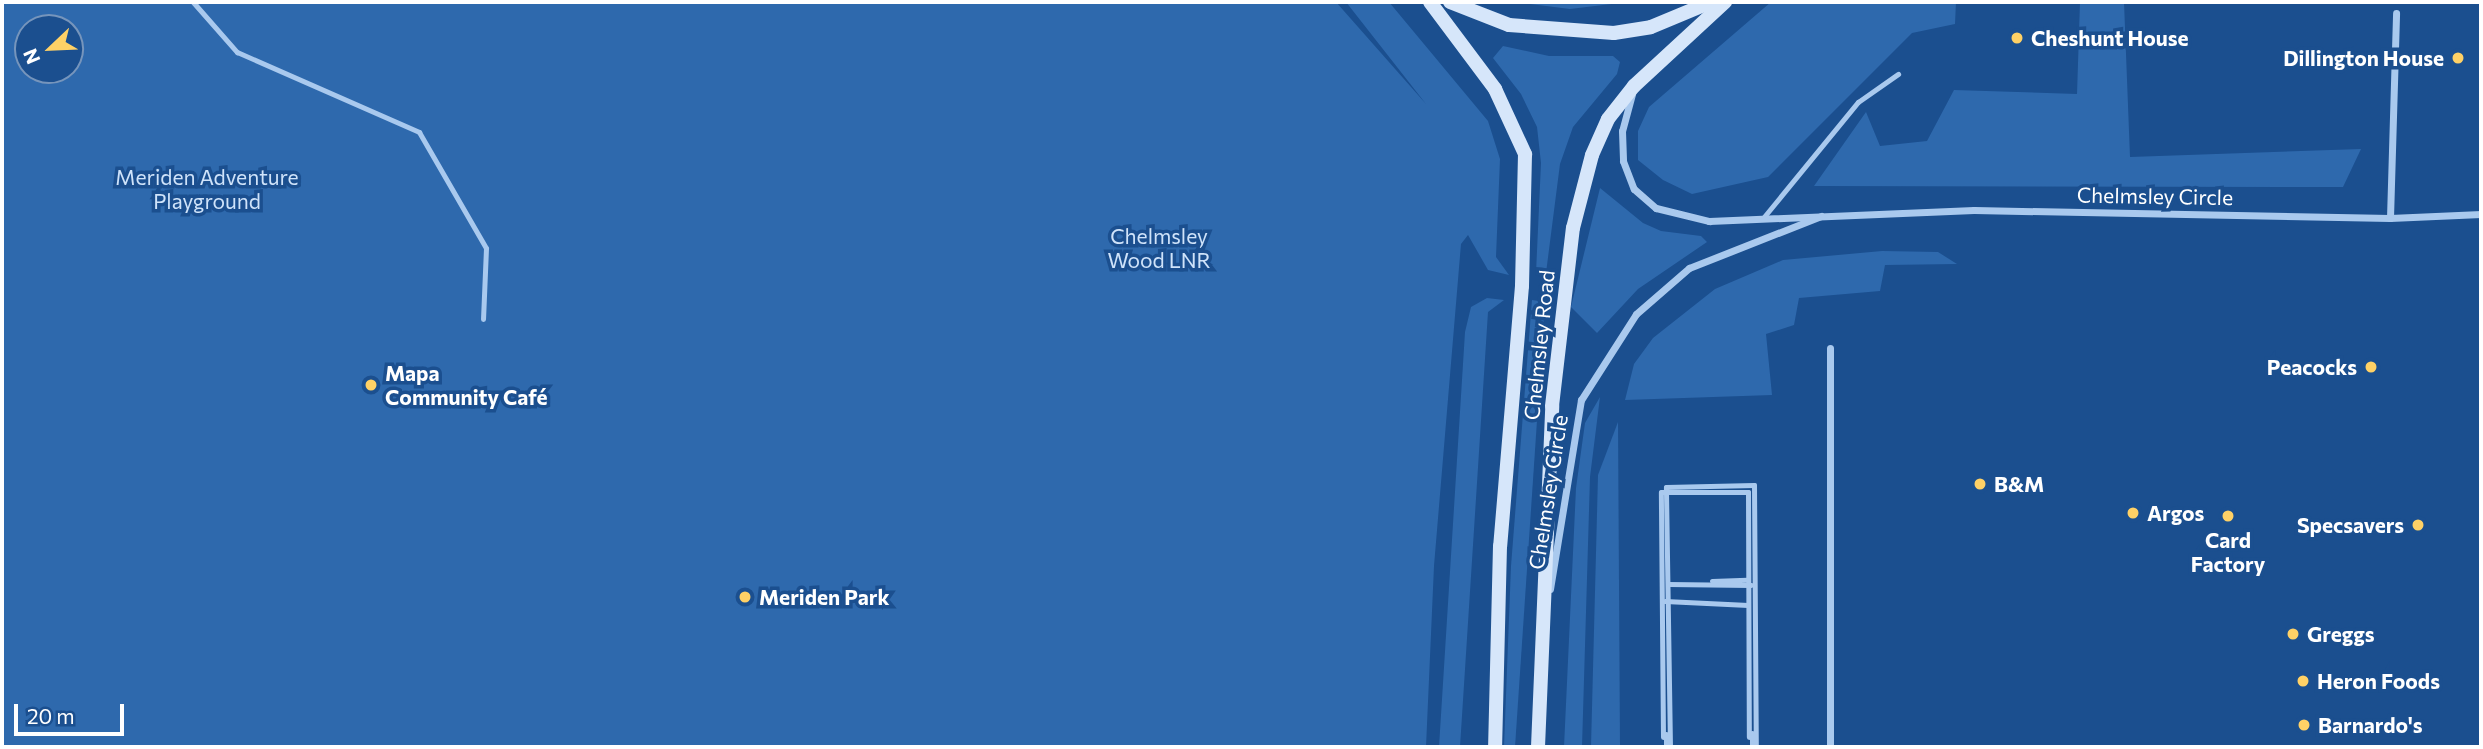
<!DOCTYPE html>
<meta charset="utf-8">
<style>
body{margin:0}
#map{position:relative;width:2483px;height:749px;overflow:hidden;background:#1b4f8f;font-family:Commissioner,sans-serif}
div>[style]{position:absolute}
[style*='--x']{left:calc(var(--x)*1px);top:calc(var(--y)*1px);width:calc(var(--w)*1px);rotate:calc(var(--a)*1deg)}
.green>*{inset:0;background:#2e69ad}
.lane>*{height:5px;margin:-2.5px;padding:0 2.5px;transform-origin:2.5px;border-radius:2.5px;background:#a9c9ee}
.street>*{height:7px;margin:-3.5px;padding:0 3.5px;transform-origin:3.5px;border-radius:3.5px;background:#a9c9ee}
.secondary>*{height:14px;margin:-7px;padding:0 7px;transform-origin:7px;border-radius:7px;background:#d6e6fa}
.dots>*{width:19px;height:19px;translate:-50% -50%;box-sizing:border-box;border:4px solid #1b4f8f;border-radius:50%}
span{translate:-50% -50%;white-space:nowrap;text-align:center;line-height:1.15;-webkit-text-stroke:7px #1b4f8f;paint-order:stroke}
.poi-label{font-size:21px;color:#fff;font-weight:700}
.left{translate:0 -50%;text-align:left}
.right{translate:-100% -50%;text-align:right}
.park-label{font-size:21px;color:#cfe3fa}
.street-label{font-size:21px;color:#fff}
.frame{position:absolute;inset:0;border:4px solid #fff;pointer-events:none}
.north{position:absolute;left:14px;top:14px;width:70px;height:70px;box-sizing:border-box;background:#1b4f8f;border:2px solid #7695bc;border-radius:50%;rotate:247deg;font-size:19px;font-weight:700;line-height:28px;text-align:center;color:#fff}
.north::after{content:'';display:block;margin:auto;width:24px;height:32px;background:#ffd166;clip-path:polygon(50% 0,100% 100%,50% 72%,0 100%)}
.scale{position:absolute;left:14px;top:704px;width:110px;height:32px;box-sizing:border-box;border:4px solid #fff;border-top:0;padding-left:9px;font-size:21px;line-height:24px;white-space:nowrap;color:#fff;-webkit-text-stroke:5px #1b4f8f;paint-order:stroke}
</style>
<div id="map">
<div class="green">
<div style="clip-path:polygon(evenodd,2px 2px,1336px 2px,1426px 104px,1346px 2px,1389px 2px,1488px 121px,1500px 159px,1496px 257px,1509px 275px,1488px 270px,1468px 235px,1461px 244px,1434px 566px,1426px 747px,2px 747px,2px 2px,28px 28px,70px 28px,70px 70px,28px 70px,28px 28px)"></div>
<div style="clip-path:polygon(1513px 2px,1628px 2px,1570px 9px)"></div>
<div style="clip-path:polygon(1771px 2px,1956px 2px,1955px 24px,1912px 33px,1768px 177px,1692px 194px,1663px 180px,1638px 160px,1638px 131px,1649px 107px)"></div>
<div style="clip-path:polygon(2080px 2px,2124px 2px,2130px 157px,2361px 149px,2343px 187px,1814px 186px,1866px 112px,1880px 146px,1927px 141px,1954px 90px,2077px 94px)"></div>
<div style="clip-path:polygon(1503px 46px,1549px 56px,1613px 56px,1620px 62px,1617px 74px,1573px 127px,1560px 164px,1546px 273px,1536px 273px,1541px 163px,1537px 127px,1521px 94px,1493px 58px)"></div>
<div style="clip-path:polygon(1600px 188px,1643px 223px,1661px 231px,1701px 236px,1707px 242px,1638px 289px,1597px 333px,1571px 307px)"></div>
<div style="clip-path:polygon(1882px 251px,1938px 252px,1957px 264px,1885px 265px,1880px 291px,1799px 298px,1794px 325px,1766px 334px,1772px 395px,1625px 400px,1634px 364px,1653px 338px,1715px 289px,1783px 260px)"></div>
<div style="clip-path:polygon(1487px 298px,1504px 300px,1488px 312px,1460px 747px,1439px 747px,1465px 332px,1471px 307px)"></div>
<div style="clip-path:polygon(1532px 300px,1545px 302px,1515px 747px,1504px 747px,1511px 566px)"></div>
<div style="clip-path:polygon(1600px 397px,1590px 477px,1582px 747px,1564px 747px,1576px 488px,1585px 423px)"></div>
<div style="clip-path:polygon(1618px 422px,1620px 747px,1591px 747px,1598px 475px)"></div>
</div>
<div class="lane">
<div style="--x:193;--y:2;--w:67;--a:48.7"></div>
<div style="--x:237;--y:52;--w:199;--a:23.7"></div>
<div style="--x:419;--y:132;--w:134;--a:60"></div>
<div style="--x:486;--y:248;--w:71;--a:92.4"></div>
<div style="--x:1763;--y:218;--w:150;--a:-50.7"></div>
<div style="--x:1858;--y:102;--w:49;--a:-35"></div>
<div style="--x:1712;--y:581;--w:35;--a:-2"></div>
<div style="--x:1668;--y:584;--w:83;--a:0.7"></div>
<div style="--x:1665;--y:601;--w:83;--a:2.8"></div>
<div style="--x:1752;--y:733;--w:14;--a:90"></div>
<div style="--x:1666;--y:734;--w:13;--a:90"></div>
<div style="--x:1663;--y:737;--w:245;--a:-90.5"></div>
<div style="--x:1661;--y:492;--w:87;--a:0"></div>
<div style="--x:1748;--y:492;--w:245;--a:89.8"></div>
<div style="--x:1670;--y:747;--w:260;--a:-90.9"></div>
<div style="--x:1666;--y:487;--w:88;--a:-1.3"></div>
<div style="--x:1754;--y:485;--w:262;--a:89.6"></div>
</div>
<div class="street">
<div style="--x:1632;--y:94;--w:38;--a:105"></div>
<div style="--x:1622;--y:131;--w:30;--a:88"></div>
<div style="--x:1623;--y:161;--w:30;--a:69"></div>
<div style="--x:1634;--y:189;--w:29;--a:41"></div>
<div style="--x:1656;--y:208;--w:55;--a:13.8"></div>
<div style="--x:1709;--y:221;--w:265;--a:-2.4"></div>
<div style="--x:1974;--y:210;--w:416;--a:1.1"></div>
<div style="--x:2390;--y:218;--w:91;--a:-2.5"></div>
<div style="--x:2390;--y:218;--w:205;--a:-88.3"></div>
<div style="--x:1830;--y:348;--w:399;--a:90"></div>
<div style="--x:1550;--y:589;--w:192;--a:-80.7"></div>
<div style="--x:1581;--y:400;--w:102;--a:-57.4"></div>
<div style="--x:1636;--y:314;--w:70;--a:-41"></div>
<div style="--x:1689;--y:268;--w:142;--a:-21.5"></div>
</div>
<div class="secondary">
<div style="--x:1430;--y:2;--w:109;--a:53.2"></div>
<div style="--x:1495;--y:89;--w:72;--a:65.2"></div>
<div style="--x:1525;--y:154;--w:132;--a:91.3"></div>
<div style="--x:1522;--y:286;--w:261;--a:94.8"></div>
<div style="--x:1500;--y:546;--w:201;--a:91.4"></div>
<div style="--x:1450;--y:2;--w:63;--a:21.3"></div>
<div style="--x:1509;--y:25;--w:105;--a:4.4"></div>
<div style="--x:1614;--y:33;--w:37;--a:-9"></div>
<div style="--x:1651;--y:27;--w:65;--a:-22.6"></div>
<div style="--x:1538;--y:747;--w:341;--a:-87.6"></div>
<div style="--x:1552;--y:406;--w:179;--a:-83.3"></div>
<div style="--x:1573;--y:228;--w:75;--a:-75.4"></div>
<div style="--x:1592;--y:155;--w:39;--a:-66"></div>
<div style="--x:1608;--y:119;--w:42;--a:-51.8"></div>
<div style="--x:1634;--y:86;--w:124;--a:-42.7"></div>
</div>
<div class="dots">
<div style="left:2017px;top:38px;background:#ffd166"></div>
<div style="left:2458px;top:58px;background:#ffd166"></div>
<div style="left:2371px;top:367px;background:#ffd166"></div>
<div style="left:371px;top:385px;background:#ffd166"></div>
<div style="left:1980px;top:484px;background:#ffd166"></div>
<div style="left:2133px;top:513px;background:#ffd166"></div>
<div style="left:2228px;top:516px;background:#ffd166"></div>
<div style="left:2418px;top:525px;background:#ffd166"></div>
<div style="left:745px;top:597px;background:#ffd166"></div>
<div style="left:2293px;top:634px;background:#ffd166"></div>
<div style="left:2303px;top:681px;background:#ffd166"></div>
<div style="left:2304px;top:725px;background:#ffd166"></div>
</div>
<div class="poi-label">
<span class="left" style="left:2031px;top:38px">Cheshunt House</span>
<span class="right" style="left:2444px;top:58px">Dillington House</span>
<span class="right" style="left:2357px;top:367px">Peacocks</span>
<span class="left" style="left:385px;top:385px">Mapa<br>Community Café</span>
<span class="left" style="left:1994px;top:484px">B&amp;M</span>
<span class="left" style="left:2147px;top:513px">Argos</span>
<span class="right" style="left:2404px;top:525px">Specsavers</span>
<span style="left:2228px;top:552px">Card<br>Factory</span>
<span class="left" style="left:759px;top:597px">Meriden Park</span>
<span class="left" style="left:2307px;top:634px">Greggs</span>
<span class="left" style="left:2317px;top:681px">Heron Foods</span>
<span class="left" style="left:2318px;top:725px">Barnardo's</span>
</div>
<div class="park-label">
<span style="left:207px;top:189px">Meriden Adventure<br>Playground</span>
<span style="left:1159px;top:248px">Chelmsley<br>Wood LNR</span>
</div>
<div class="street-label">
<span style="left:2155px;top:196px;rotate:1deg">Chelmsley Circle</span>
<span style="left:1539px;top:345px;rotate:-84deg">Chelmsley Road</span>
<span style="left:1548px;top:492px;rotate:-81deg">Chelmsley Circle</span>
</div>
<div class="frame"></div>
<div class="north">N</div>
<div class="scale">20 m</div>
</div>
